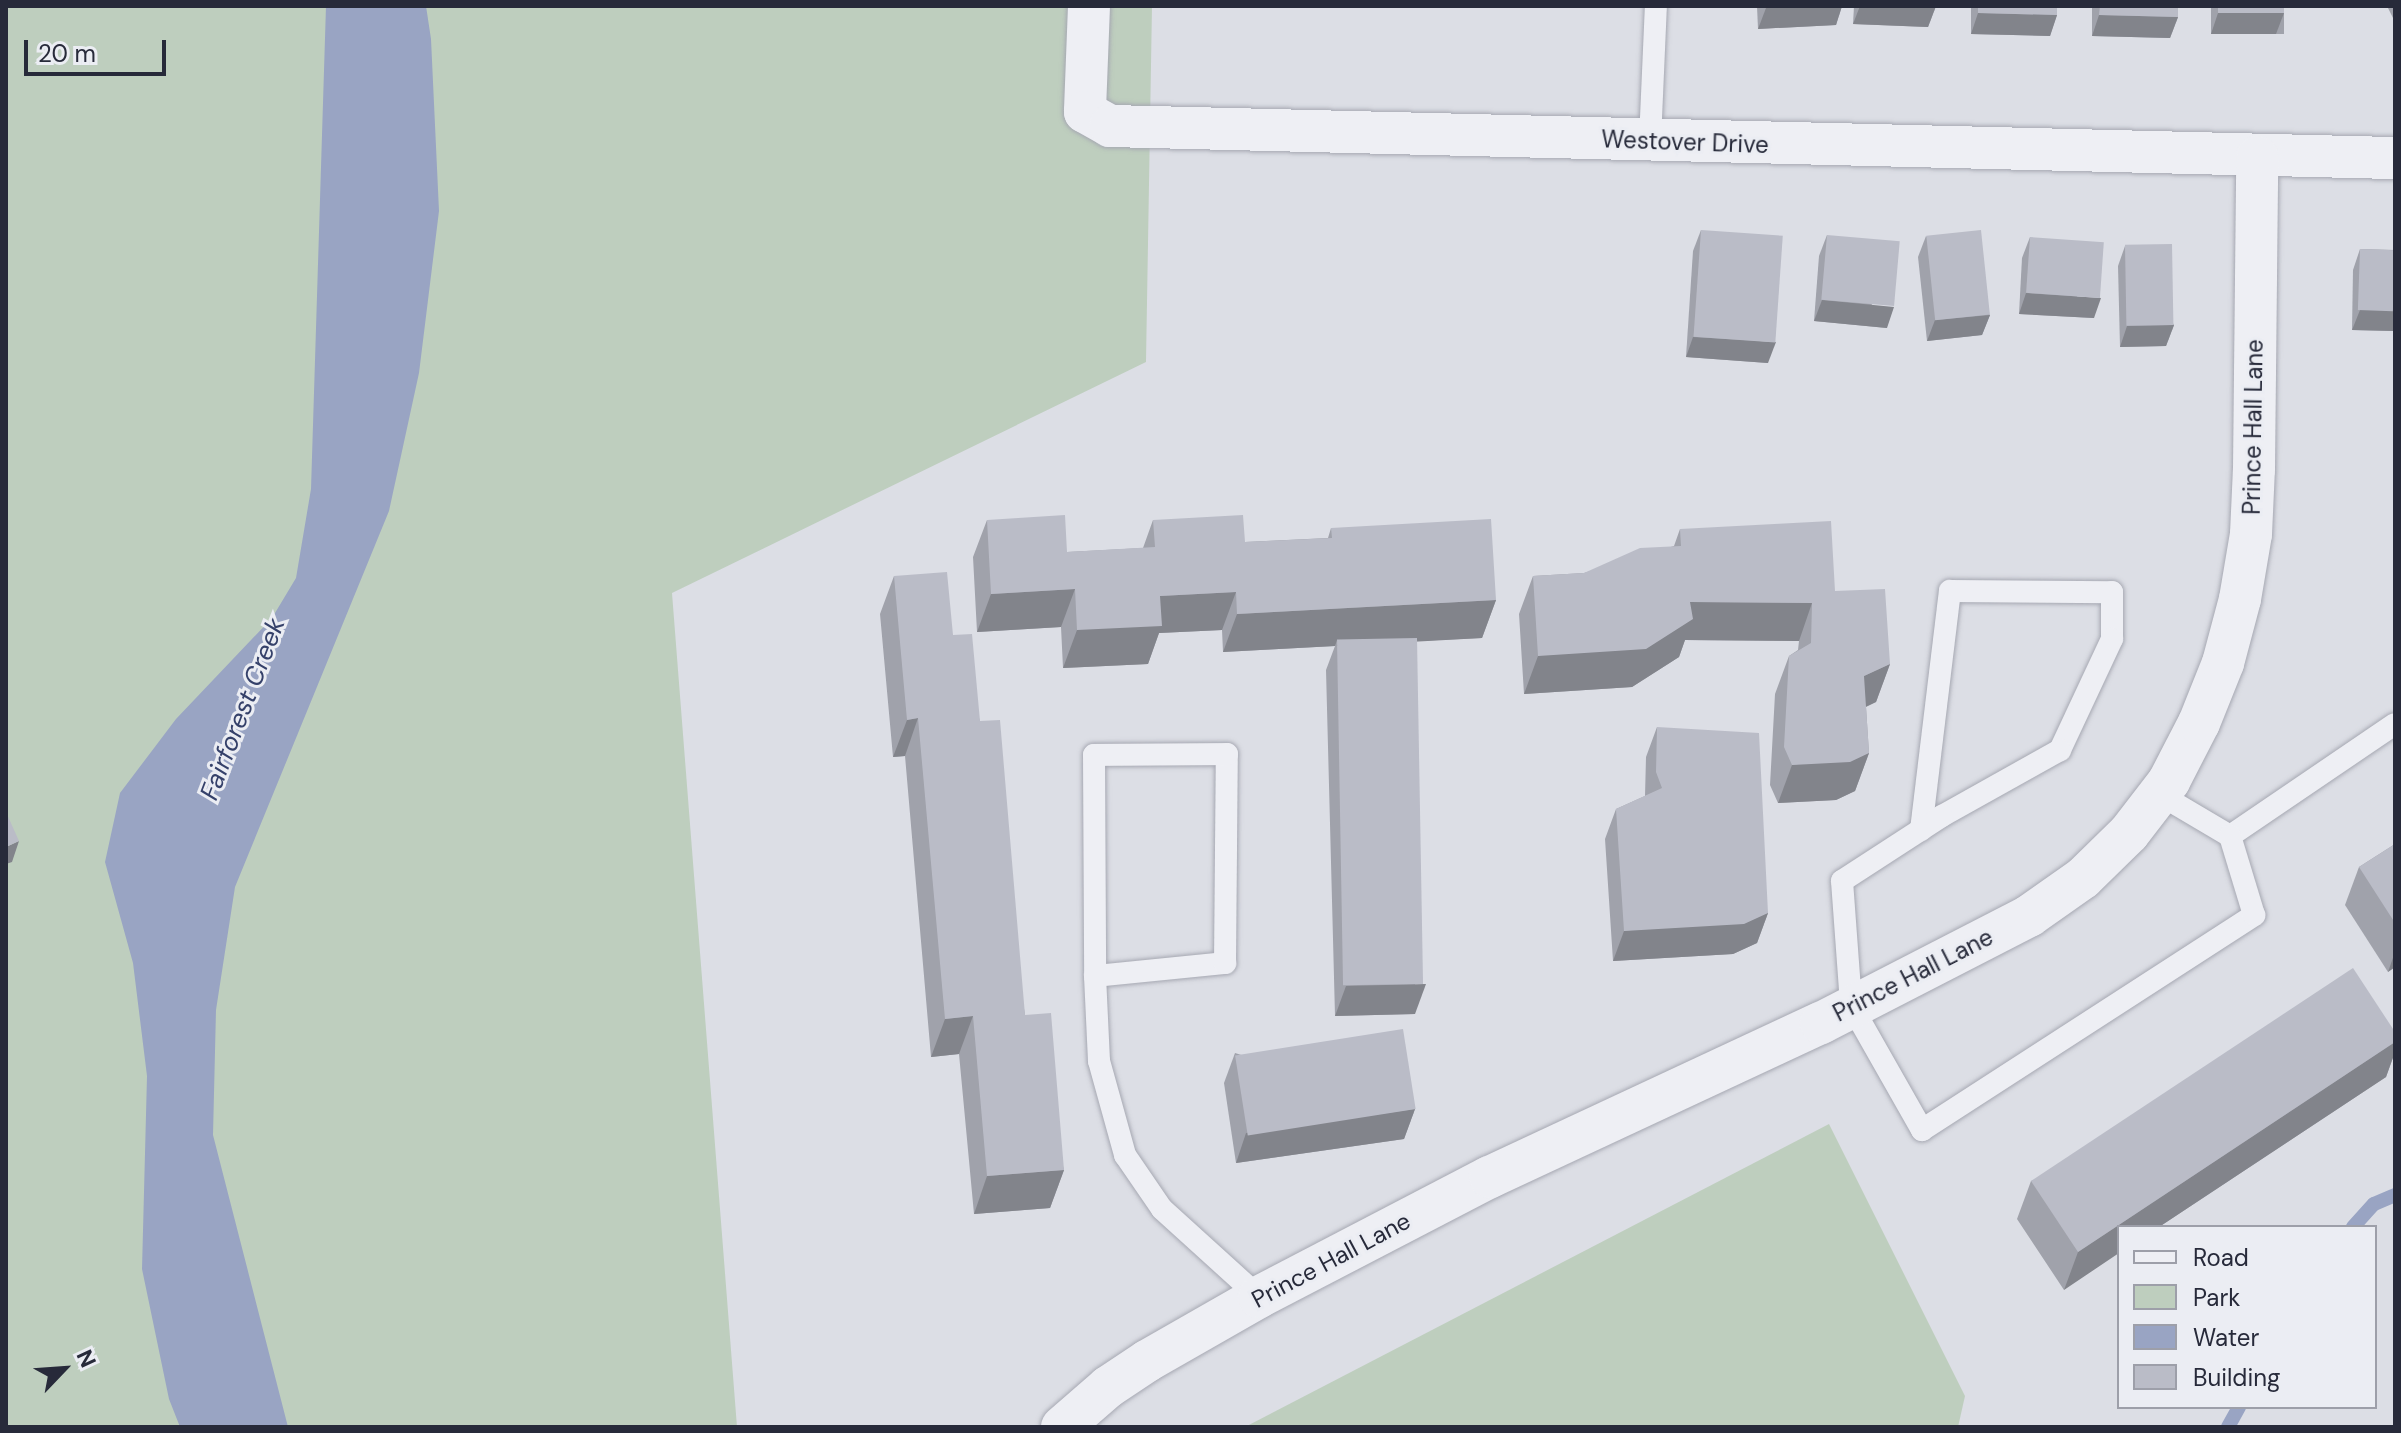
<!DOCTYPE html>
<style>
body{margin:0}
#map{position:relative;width:2401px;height:1433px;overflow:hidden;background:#dcdee5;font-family:"DM Sans",sans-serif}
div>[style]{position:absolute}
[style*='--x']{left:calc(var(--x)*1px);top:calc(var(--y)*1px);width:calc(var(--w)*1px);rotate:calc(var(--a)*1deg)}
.green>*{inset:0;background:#becebe}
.water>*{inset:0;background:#99a4c3}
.stream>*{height:14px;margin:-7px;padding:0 7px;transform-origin:7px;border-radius:7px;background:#99a4c3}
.roads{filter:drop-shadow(0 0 2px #a6a8b2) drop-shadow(0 0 2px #a6a8b2)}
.lane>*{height:22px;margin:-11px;padding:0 11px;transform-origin:11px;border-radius:11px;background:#eeeff4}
.street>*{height:42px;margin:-21px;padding:0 21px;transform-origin:21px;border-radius:21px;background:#eeeff4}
.wall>*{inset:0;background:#a0a2ab;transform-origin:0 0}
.shaded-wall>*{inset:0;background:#82848b}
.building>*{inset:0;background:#babcc7;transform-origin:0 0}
span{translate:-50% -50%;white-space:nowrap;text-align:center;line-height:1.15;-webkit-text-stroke:6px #ebedf3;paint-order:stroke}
.street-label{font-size:24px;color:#272a3a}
.water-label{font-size:26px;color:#35416a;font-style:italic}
.frame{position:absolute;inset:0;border:8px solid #272a3a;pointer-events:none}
.legend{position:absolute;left:2117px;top:1225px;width:260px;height:184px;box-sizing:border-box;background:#ebedf3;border:2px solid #9d9fa9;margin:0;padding:10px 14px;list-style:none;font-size:24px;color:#272a3a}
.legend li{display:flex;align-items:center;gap:16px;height:40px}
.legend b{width:40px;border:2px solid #9d9fa9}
.north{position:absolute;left:24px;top:1329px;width:80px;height:80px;-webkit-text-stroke:6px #ebedf3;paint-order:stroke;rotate:65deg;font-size:22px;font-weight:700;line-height:32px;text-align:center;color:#272a3a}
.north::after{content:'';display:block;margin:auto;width:28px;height:36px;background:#272a3a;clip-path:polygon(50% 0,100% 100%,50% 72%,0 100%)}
.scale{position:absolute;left:24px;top:40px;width:142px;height:36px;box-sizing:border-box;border:4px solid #272a3a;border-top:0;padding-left:10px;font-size:24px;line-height:28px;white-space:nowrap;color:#272a3a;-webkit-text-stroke:6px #ebedf3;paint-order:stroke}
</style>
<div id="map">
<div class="green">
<div style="clip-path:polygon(6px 6px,1152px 6px,1146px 362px,672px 593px,737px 1427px,6px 1427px)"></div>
<div style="clip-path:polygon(1829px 1124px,1965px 1396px,1958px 1427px,1245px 1427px)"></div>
</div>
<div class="water">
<div style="clip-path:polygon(326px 6px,426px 6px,431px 39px,439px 211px,419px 373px,389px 511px,235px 887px,216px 1010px,213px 1135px,288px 1427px,180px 1427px,169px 1399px,142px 1269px,147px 1076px,133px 963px,105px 862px,120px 793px,176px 719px,272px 618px,296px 578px,311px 489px)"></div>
</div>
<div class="stream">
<div style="--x:2353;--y:1227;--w:31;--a:-48"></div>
<div style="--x:2374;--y:1204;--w:23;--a:-23"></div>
<div style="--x:2228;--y:1427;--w:23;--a:-61"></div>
</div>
<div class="roads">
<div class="lane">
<div style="--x:1650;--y:141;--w:135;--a:-87.5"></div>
<div style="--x:2159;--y:794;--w:82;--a:30.6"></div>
<div style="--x:2230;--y:836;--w:199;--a:-34.2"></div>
<div style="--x:1921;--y:830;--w:241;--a:-83.1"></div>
<div style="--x:1950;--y:591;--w:162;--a:0.4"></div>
<div style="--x:2112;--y:592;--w:47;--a:90"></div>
<div style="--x:2112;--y:639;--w:123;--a:115.1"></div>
<div style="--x:2060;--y:750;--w:135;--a:150.8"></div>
<div style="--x:1942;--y:816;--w:119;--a:147"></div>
<div style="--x:1842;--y:881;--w:124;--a:85.8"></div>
<div style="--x:1851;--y:1005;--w:144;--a:60.4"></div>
<div style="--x:1922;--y:1130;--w:396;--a:-32.9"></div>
<div style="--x:2254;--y:915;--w:83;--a:-106.9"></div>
<div style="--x:1095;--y:976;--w:131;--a:-5.7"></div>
<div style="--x:1225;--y:963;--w:209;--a:-89.5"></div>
<div style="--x:1227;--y:754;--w:133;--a:179.6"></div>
<div style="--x:1094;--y:755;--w:221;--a:89.7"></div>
<div style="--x:1095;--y:976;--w:85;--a:87.3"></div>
<div style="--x:1099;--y:1061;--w:98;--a:74.5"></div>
<div style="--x:1125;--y:1155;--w:65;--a:55.6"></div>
<div style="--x:1162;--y:1209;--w:131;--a:42.2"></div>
</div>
<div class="street">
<div style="--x:1089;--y:6;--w:106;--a:92.2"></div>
<div style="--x:1085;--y:112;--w:29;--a:29"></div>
<div style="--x:1110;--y:126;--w:1285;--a:1.43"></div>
<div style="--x:1062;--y:1427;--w:61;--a:-41"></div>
<div style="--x:1108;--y:1387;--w:47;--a:-33.7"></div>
<div style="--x:1147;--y:1361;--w:129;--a:-29.7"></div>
<div style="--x:1259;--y:1297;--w:260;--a:-27.5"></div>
<div style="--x:1490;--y:1177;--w:365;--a:-25"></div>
<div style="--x:1821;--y:1023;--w:234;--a:-27.2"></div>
<div style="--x:2029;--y:916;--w:66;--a:-35.1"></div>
<div style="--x:2083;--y:878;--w:64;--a:-44.4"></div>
<div style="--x:2129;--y:833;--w:66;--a:-52.4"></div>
<div style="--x:2169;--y:781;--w:65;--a:-62.7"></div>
<div style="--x:2199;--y:723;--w:65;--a:-68.2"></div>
<div style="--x:2223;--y:663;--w:66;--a:-75.1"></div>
<div style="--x:2240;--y:599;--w:66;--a:-80.4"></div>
<div style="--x:2251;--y:534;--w:65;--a:-87.4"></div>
<div style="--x:2254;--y:469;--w:312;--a:-89.4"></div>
</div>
</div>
<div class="wall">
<div style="clip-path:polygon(1757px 6px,1842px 6px,1836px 25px,1758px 29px)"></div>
<div style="clip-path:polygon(1854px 6px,1936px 6px,1928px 27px,1853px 24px)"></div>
<div style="clip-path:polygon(1971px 6px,2057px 6px,2057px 15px,2050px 36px,1971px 34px)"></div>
<div style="clip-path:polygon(2092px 6px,2178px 6px,2178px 17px,2170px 38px,2092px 36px)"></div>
<div style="left:2211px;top:6px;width:73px;height:28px"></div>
<div style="clip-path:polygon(2387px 6px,2395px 6px,2395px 22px)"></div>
<div style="clip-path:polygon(1701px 230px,1768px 363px,1686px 357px,1693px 251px)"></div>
<div style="clip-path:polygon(1827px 235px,1887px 328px,1814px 321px,1819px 256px)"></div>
<div style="clip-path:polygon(1926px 236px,1990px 315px,1982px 335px,1927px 341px,1918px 257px)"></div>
<div style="clip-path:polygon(2030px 237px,2094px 318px,2019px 314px,2022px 258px)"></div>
<div style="clip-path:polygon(2125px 246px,2174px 325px,2166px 346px,2120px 347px,2118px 266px)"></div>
<div style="clip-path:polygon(2360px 249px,2395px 250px,2395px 331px,2352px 330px,2353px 270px)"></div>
<div style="clip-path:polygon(987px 520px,1067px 552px,1143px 548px,1153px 520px,1245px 542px,1328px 538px,1331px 528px,1496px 600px,1482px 638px,1417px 641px,1415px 1014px,1335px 1016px,1326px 670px,1335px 646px,1223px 652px,1222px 630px,1159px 633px,1148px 664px,1063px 668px,1061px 627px,977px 632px,973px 557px)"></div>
<div style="clip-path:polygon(1680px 529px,1835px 591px,1890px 664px,1876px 702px,1866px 707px,1869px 753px,1855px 791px,1836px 800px,1778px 803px,1770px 785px,1775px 694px,1789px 656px,1798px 650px,1799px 641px,1685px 640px,1679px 657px,1632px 687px,1524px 694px,1519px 614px,1533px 576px,1584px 573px,1674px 546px)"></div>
<div style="clip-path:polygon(894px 576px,953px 635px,980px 721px,1025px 1015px,1064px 1170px,1050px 1208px,974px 1214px,959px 1054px,931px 1057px,905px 756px,893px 757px,880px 614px)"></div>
<div style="clip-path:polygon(1657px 727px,1768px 913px,1757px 943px,1733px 954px,1613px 961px,1605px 839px,1616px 809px,1645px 796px,1646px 757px)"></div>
<div style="clip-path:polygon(2395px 844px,2395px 967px,2388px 972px,2345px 905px,2359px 867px)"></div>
<div style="clip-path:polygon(2395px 1032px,2395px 1052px,2386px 1077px,2159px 1227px,2119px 1227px,2064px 1290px,2017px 1219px,2031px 1181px)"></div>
<div style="clip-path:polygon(1235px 1053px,1415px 1109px,1404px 1139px,1236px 1163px,1224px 1083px)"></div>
</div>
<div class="shaded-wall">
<div style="clip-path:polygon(1803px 6px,1842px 6px,1836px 25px,1758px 29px,1766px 8px)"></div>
<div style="clip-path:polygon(1860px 6px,1936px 6px,1928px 27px,1853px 24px)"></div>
<div style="clip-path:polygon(1978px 13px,2057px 15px,2050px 36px,1971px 34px)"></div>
<div style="clip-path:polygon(2218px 13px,2284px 13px,2276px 34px,2211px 34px)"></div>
<div style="clip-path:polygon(2099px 15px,2178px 17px,2170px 38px,2092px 36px)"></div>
<div style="clip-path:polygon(2026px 293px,2101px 298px,2094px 318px,2019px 314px)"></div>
<div style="clip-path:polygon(1822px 300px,1894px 307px,1887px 328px,1814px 321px)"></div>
<div style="clip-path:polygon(2360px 310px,2395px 310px,2395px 331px,2352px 330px)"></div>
<div style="clip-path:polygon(1990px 315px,1982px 335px,1927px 341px,1935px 320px)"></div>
<div style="clip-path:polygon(2174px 325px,2166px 346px,2120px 347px,2127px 326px)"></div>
<div style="clip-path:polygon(1693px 337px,1776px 342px,1768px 363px,1686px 357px)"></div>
<div style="clip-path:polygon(1075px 589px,1061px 627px,977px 632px,991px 594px)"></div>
<div style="clip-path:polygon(1236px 592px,1222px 630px,1159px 633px,1148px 664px,1063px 668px,1077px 630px,1160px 596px)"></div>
<div style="clip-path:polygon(1496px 600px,1482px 638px,1337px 646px,1337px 640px,1335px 646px,1223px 652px,1237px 614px)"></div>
<div style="clip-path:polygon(1690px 602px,1812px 603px,1799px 641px,1685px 640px,1679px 657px,1632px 687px,1524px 694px,1538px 656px)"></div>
<div style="clip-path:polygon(1890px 664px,1876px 702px,1850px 714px,1864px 676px)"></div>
<div style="clip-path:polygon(918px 718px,905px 756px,893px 757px,907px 720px)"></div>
<div style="clip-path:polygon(1869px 753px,1855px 791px,1836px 800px,1778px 803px,1792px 765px)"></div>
<div style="clip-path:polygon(19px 841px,12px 862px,6px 864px,6px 847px)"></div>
<div style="clip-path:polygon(1768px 913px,1757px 943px,1733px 954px,1613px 961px,1624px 931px)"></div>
<div style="clip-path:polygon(2395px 952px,2395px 967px,2388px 972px)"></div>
<div style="clip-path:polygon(1426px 984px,1415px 1014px,1335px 1016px,1346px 986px)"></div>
<div style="clip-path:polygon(973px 1016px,959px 1054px,931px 1057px,945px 1019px)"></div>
<div style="clip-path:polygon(2395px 1042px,2395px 1052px,2386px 1077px,2159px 1227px,2119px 1227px,2119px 1253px,2064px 1290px,2078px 1252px)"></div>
<div style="clip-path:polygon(1415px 1109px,1404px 1139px,1236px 1163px,1246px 1133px)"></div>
<div style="clip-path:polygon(1064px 1170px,1050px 1208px,974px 1214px,987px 1176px)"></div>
</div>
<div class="building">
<div style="clip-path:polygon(1766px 6px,1803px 6px,1766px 8px)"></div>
<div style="clip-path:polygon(1978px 6px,2057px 6px,2057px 15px,1978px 13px)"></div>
<div style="clip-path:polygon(2100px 6px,2178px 6px,2178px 17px,2099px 15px)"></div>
<div style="left:2218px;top:6px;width:66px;height:7px"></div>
<div style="left:1701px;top:230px;width:82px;height:107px;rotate:4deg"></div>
<div style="left:1981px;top:230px;width:85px;height:55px;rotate:84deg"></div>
<div style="left:1827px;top:235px;width:73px;height:65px;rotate:5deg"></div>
<div style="left:2030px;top:237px;width:74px;height:56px;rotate:4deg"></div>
<div style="left:2172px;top:244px;width:81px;height:47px;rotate:89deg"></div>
<div style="left:2360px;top:249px;width:35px;height:61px;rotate:2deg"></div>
<div style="clip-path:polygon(1065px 515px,1067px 552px,1155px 547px,1153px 520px,1243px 515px,1245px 542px,1332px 538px,1331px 528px,1491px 519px,1496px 600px,1237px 614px,1236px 592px,1160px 596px,1162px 626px,1077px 630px,1075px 589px,991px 594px,987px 520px)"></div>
<div style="clip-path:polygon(1831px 521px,1835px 591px,1885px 589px,1890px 664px,1864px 676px,1869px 753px,1850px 762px,1792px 765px,1784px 747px,1789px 656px,1811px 643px,1812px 603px,1690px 602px,1693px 619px,1646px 649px,1538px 656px,1533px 576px,1584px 573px,1640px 548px,1681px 546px,1680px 529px)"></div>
<div style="clip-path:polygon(947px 572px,953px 635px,972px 634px,980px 721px,1000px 720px,1025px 1015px,1051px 1013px,1064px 1170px,987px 1176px,973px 1016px,945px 1019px,918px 718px,907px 720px,894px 576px)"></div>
<div style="left:1417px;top:638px;width:346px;height:80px;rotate:89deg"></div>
<div style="clip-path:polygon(1657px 727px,1759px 733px,1768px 913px,1744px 924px,1624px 931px,1616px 809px,1662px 788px,1656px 772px)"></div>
<div style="clip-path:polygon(6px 812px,19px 841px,6px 847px)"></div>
<div style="clip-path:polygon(2395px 844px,2395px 923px,2359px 867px)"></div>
<div style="clip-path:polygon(2353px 968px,2395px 1032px,2395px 1042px,2078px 1252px,2031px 1181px)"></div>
<div style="left:1403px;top:1029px;width:81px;height:170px;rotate:81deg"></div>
</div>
<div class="street-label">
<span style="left:1685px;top:142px;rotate:2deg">Westover Drive</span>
<span style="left:2253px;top:427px;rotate:-89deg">Prince Hall Lane</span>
<span style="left:1913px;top:975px;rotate:-27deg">Prince Hall Lane</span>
<span style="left:1331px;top:1260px;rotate:-28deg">Prince Hall Lane</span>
</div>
<div class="water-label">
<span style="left:243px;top:709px;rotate:-69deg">Fairforest Creek</span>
</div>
<div class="frame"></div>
<ul class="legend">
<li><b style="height:10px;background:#eeeff4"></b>Road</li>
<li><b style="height:22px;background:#becebe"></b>Park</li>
<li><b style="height:22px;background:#99a4c3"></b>Water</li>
<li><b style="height:22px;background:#babcc7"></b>Building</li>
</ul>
<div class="north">N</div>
<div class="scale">20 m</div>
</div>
